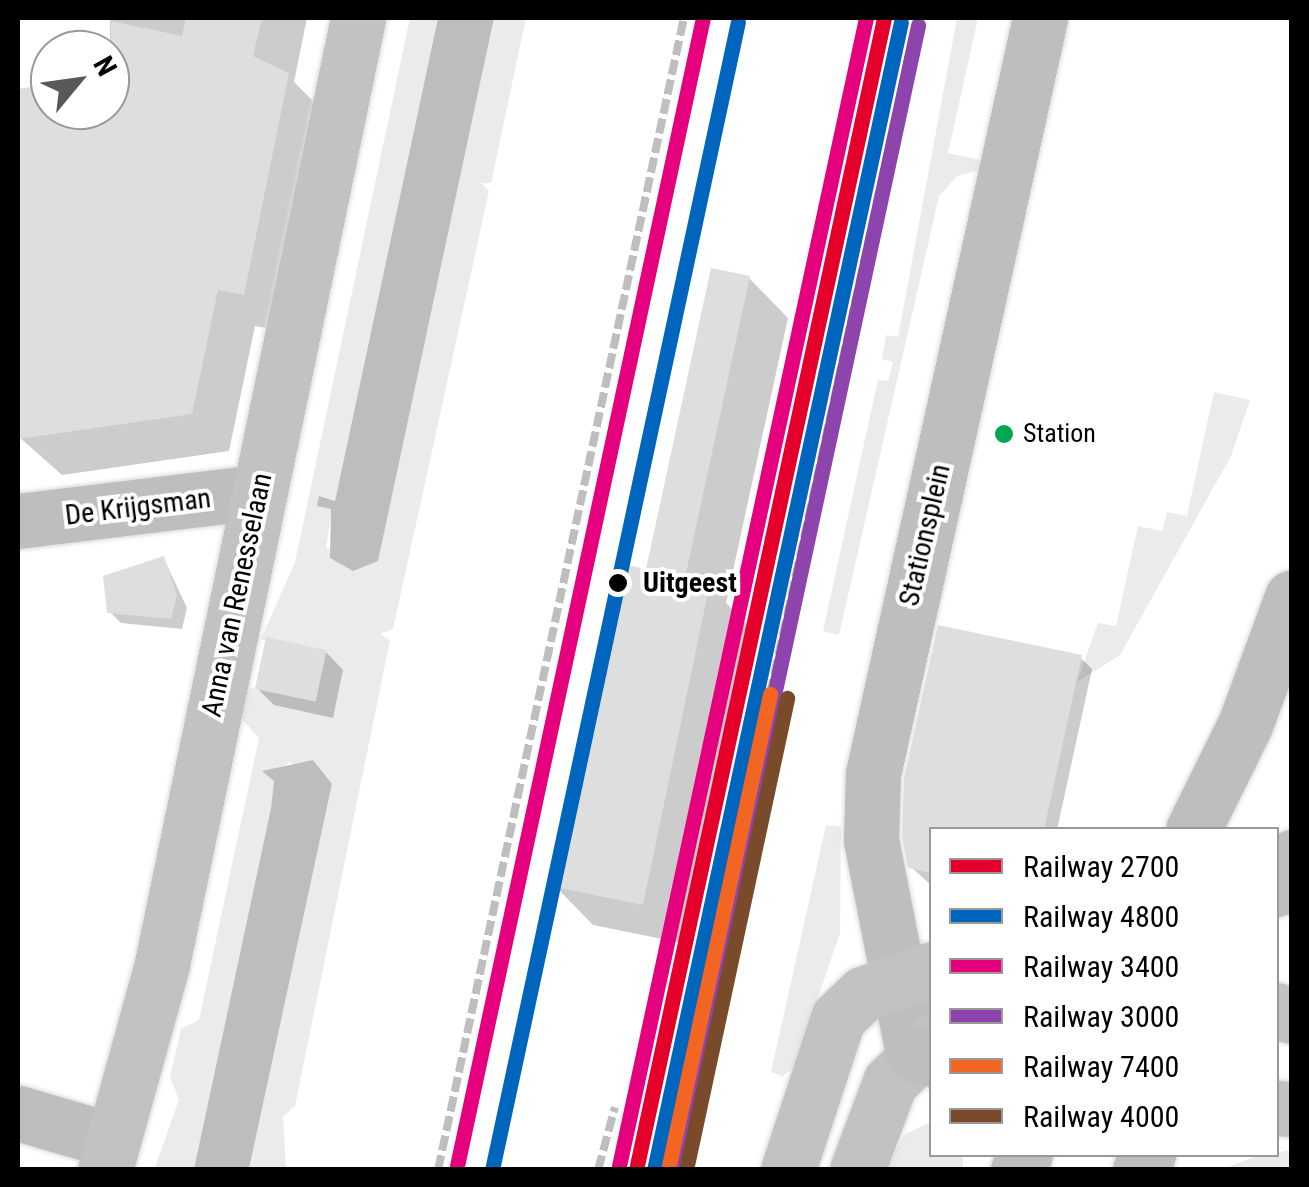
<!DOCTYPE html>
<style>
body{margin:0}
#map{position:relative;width:1309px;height:1187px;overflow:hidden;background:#fff;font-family:"Roboto Condensed",sans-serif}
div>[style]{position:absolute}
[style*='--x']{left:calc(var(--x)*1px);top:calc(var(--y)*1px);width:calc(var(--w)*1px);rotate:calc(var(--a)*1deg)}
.green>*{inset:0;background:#ebebeb}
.water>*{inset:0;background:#bdbdbd}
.shadow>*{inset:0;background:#0003}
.building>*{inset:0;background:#dedede;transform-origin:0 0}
.roads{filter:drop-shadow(0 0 2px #dbdbdb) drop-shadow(0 0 2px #dbdbdb)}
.street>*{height:55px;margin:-27.5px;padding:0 27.5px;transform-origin:27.5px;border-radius:27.5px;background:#bebebe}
.secondary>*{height:55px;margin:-27.5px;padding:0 27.5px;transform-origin:27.5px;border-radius:27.5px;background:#c2c2c2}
.primary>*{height:55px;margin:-27.5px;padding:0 27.5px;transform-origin:27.5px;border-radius:27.5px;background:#bebebe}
.rail>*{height:8px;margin-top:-4px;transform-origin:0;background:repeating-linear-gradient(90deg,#bebebe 0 15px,transparent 0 20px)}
.rail-1>*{height:15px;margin:-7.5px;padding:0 7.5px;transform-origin:7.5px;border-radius:7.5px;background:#e4002b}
.rail-2>*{height:15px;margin:-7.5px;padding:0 7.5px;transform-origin:7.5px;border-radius:7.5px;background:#0065bd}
.rail-3>*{height:15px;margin:-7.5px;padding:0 7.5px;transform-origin:7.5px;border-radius:7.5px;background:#e5007d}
.rail-4>*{height:15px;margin:-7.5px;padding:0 7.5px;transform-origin:7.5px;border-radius:7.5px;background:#8e44ad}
.rail-5>*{height:15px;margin:-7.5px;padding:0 7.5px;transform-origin:7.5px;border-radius:7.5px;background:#f26522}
.rail-6>*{height:15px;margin:-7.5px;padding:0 7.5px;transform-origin:7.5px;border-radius:7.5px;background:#7a4b2a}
.dots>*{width:28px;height:28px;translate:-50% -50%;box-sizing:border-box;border:5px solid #fff;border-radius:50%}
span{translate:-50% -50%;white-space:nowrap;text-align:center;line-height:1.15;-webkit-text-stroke:8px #fff;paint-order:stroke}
.bus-label{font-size:26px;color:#000}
.left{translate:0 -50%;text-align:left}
.street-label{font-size:28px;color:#000}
.stop-label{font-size:28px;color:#000;font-weight:700}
.frame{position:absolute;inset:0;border:20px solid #000;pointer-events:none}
.legend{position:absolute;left:929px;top:827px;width:350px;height:330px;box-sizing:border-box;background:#fff;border:2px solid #999;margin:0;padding:12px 18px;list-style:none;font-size:30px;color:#000}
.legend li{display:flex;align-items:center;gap:20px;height:50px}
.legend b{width:50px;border:2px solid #999}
.north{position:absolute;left:30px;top:30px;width:100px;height:100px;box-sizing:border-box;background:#fff;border:2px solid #999;border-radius:50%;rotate:61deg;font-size:28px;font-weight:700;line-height:40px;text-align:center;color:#000}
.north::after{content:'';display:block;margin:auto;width:35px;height:45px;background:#595959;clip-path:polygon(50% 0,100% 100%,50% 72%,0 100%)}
</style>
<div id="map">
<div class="green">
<div style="clip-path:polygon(410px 18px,438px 18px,335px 501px,319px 496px,318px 506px,332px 509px,326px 548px,378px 560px,494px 18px,526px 18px,491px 183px,481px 183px,489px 191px,393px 629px,380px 634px,390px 640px,295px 1106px,283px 1117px,286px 1169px,249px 1169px,332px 784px,290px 762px,275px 775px,263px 771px,274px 780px,271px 808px,194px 1169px,154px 1170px,179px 1100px,170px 1077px,181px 1029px,199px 1020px,259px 738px,241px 718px,246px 687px,314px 701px,322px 655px,261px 639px,295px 562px)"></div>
<div style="clip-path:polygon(957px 18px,978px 18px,948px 153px,984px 161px,983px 169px,957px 176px,939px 196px,839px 635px,823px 631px,878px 380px,888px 381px,893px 362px,882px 359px,886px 335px,898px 337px)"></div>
<div style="clip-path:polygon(1214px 392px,1250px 400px,1231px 456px,1120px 655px,1077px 682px,1098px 623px,1116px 626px,1138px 526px,1162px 531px,1167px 512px,1187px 516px)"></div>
<div style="clip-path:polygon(826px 825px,841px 827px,840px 933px,794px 1067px,782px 1076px,771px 1072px)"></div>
<div style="clip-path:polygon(931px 1122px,932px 1154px,963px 1155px,963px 1169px,885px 1170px,905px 1134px)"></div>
<div style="clip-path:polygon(1291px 1150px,1291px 1169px,1222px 1169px,1260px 1155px)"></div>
</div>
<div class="water">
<div style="clip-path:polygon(438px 18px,494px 18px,378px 561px,353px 571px,330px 558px,331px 509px,317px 506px,319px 496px,335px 501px)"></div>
<div style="clip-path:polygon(313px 760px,332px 784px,249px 1169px,194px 1169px,271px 808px,274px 781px,262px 771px)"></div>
</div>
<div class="shadow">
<div style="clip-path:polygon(110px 18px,307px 18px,294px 82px,325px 113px,282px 331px,255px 326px,229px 451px,62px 475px,18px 436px,18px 91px,50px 87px,50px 110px,110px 110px)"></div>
<div style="clip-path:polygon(749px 278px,788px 318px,726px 603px,748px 625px,682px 943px,593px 925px,554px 885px)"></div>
<div style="clip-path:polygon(164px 559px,187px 608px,182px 629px,121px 623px,109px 611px)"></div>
<div style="clip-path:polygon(326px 652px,343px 670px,333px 718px,274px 705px,257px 688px)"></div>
<div style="clip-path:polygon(1081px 658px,1092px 669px,1057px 830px,932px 830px,932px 886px,911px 867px,905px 837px)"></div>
</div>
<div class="building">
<div style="clip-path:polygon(186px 18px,262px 18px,253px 56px,289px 73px,244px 295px,218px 290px,192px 414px,18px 439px,18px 89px,50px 84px,50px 110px,110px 110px,111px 21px,182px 36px)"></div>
<div style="clip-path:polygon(711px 268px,750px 276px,685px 578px,710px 583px,643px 905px,551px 886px,622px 564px,646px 569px)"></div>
<div style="clip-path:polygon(164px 556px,177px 595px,171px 619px,107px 613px,103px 576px)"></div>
<div style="clip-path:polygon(938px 625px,1082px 655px,1044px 830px,932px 830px,932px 873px,908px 868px,902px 837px,904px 778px)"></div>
<div style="left:266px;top:637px;width:62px;height:53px;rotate:12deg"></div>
</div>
<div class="roads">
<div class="street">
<div style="--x:18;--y:521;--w:243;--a:-6.9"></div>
<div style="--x:913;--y:1054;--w:218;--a:-101.1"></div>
<div style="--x:871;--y:840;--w:66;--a:-88.3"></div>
<div style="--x:873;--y:774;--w:774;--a:-77.54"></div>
<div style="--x:18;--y:1113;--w:99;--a:16.4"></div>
</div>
<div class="secondary">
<div style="--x:1276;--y:1010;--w:17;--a:21"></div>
<div style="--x:1276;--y:1108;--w:16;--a:4"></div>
<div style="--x:105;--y:1170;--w:214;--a:-74.5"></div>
<div style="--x:162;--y:964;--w:966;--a:-78.29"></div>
<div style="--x:788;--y:1170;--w:160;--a:-71.8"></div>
<div style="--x:838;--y:1018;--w:35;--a:-44"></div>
<div style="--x:863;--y:994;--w:73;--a:-19.9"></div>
<div style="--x:857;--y:1170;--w:94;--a:-69.4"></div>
<div style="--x:890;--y:1082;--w:58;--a:-43.6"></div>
</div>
<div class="primary">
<div style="--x:1193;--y:830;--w:117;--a:-63.7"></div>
<div style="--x:1245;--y:725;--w:136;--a:-69.8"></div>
<div style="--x:1276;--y:889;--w:36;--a:-63"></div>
<div style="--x:913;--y:1054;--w:20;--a:15"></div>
<div style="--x:1018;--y:1170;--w:17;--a:-66"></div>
<div style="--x:1140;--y:1170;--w:18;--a:-63"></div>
</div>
</div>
<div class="rail">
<div style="--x:770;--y:694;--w:692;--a:-77.73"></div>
<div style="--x:438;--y:1170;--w:1178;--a:-77.95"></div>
<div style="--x:598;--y:1170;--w:65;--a:-74.9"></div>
</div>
<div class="rail-1">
<div style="--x:636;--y:1170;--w:1178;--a:-77.85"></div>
</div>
<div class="rail-2">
<div style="--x:492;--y:1170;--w:1174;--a:-77.91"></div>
<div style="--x:654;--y:1170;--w:1174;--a:-77.86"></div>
</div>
<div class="rail-3">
<div style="--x:457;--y:1166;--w:1174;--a:-77.91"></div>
<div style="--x:619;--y:1166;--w:1174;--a:-77.86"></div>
</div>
<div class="rail-4">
<div style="--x:672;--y:1170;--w:1171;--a:-77.87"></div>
</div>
<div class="rail-5">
<div style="--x:668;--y:1170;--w:487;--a:-77.9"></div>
</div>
<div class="rail-6">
<div style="--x:686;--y:1170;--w:483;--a:-77.9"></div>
</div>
<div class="dots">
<div style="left:1004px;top:434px;background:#00a651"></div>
<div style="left:618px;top:583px;background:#000"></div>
</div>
<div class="bus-label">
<span class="left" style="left:1023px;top:434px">Station</span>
</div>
<div class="street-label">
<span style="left:138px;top:507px;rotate:-7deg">De Krijgsman</span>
<span style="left:925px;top:535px;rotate:-77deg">Stationsplein</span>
<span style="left:237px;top:595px;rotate:-78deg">Anna van Renesselaan</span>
</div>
<div class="stop-label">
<span class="left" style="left:643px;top:583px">Uitgeest</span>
</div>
<div class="frame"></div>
<ul class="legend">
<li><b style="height:12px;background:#e4002b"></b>Railway 2700</li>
<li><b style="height:12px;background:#0065bd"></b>Railway 4800</li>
<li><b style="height:12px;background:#e5007d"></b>Railway 3400</li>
<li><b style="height:12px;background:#8e44ad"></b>Railway 3000</li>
<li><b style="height:12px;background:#f26522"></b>Railway 7400</li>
<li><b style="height:12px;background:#7a4b2a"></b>Railway 4000</li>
</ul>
<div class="north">N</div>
</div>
